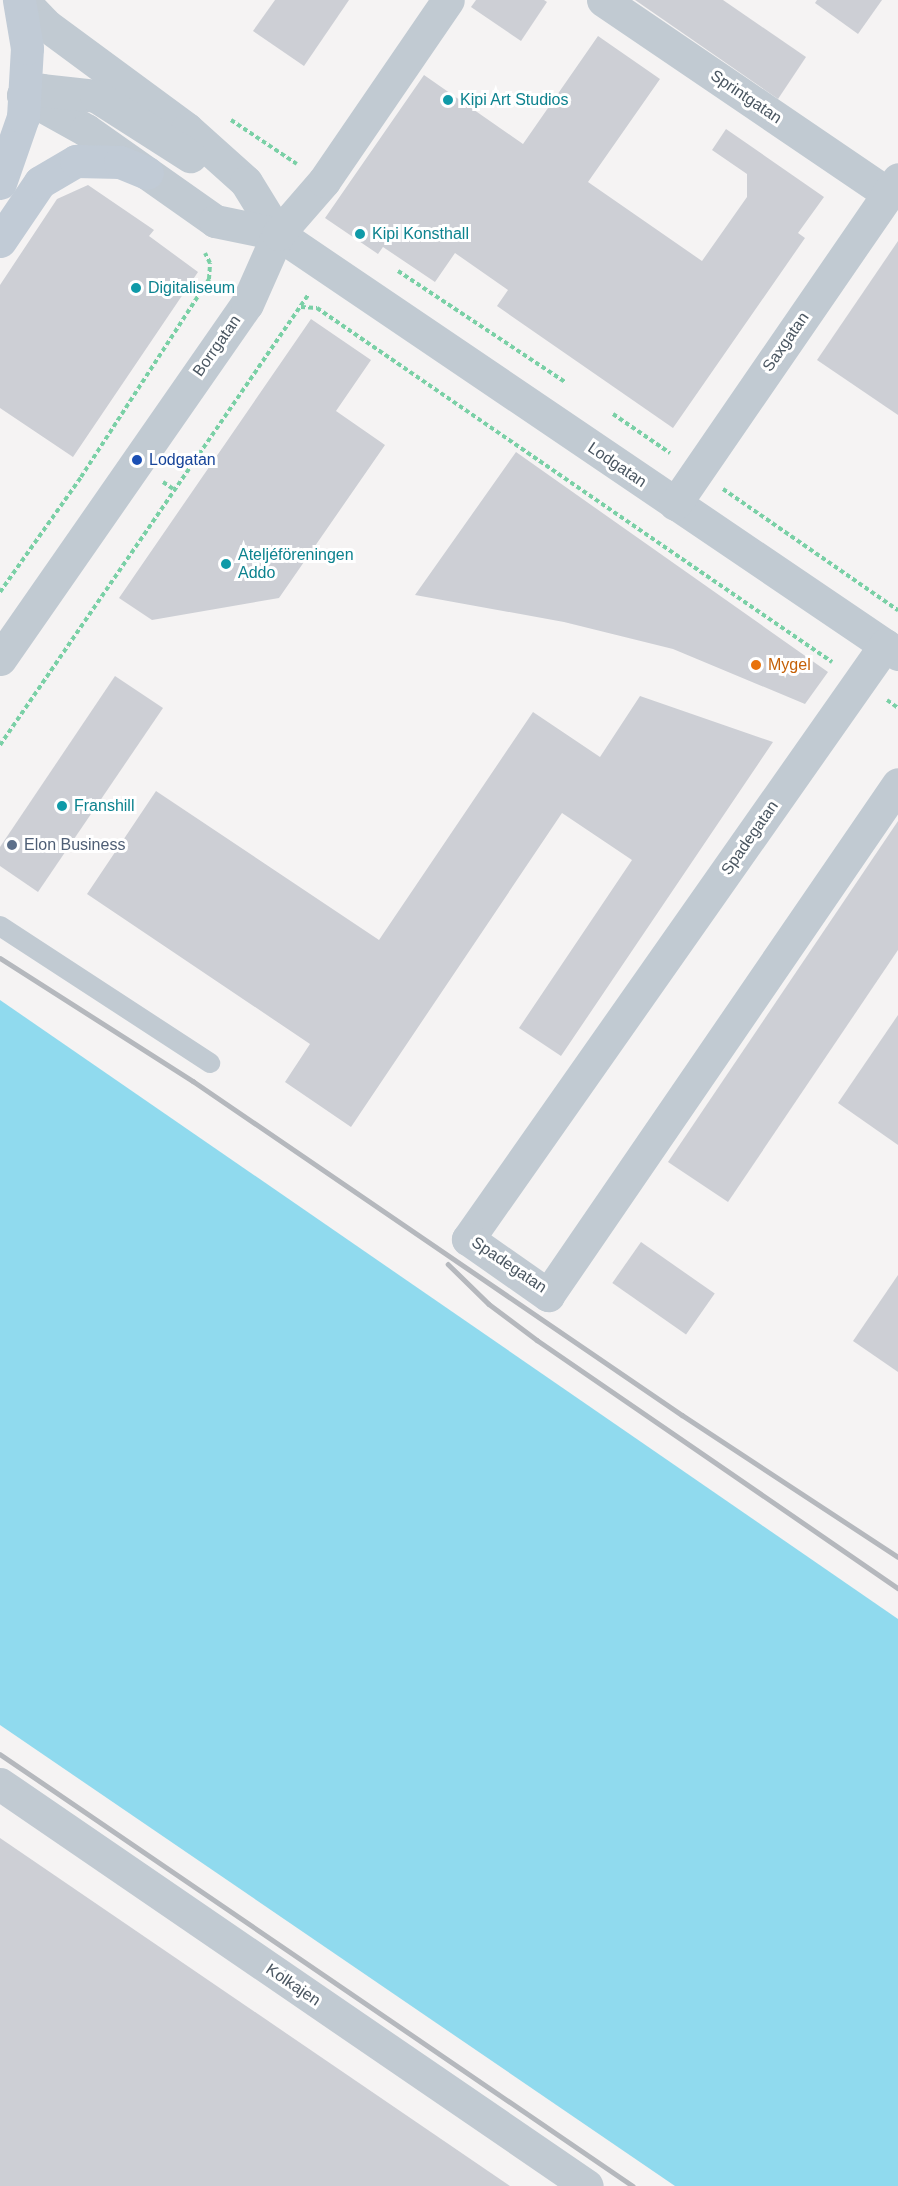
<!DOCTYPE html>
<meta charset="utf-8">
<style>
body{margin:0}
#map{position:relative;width:898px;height:2186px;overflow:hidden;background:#f5f3f3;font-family:Arial,sans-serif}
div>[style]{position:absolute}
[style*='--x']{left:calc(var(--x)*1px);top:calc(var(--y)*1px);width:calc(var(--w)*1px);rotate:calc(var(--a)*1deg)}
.water>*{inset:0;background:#90daee}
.building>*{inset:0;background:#cdcfd5;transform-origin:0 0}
.path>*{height:4px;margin-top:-2px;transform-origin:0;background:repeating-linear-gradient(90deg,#7ad0a6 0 4.5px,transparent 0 7.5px)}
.lane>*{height:20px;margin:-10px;padding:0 10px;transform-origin:10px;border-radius:10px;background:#c1cad2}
.street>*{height:33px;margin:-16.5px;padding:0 16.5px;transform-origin:16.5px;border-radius:16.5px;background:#c1cad2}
.secondary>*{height:33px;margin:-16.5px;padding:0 16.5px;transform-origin:16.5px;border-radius:16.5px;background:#c1cbd6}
.rail>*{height:4.5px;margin:-2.25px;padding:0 2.25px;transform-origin:2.25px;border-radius:2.25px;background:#b5b8bd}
.dots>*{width:16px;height:16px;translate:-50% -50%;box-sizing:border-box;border:3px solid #fff;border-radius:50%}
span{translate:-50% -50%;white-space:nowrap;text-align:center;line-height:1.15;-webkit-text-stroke:6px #fff;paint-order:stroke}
.street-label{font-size:16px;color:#4a5661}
.culture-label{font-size:16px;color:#0d838f}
.left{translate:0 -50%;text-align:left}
.transit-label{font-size:16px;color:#164399}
.food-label{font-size:16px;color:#c56008}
.service-label{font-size:16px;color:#4e5e75}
</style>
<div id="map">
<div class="water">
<div style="clip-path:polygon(0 1000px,898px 1619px,898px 2186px,675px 2186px,0 1725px)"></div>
</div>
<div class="building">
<div style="clip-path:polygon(275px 0,349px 0,304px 66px,253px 31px)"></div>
<div style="clip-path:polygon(476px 0,544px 0,547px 2px,521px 41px,471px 7px)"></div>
<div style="clip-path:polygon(635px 0,723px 0,806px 57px,778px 99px)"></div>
<div style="clip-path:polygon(817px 0,882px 0,858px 34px,815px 3px)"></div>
<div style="clip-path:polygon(598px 36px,660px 79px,588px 182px,702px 261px,747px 197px,747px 174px,712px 150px,726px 129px,824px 197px,798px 233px,805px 238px,673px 428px,497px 306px,508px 290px,455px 253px,435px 282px,383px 247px,378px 254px,325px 218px,424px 75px,523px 144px)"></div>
<div style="clip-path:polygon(88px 185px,154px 230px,149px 236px,198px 272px,73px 457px,0 408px,0 285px,57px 199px)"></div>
<div style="clip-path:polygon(898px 241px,898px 415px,817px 360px)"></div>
<div style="clip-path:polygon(311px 319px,371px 360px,336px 411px,385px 445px,279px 598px,152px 620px,119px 598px)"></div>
<div style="clip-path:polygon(516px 452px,828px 672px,805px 704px,673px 649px,564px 622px,415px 595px)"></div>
<div style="clip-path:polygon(115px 676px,163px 708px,38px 892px,0 866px,0 847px)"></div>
<div style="clip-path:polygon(640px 696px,773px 742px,561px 1056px,519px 1028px,632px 860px,562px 813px,351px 1127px,285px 1082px,310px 1044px,87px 894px,156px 791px,379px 940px,533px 712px,600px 757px)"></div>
<div style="clip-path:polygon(898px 821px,898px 950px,728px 1202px,668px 1162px)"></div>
<div style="clip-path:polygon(898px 1015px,898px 1145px,838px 1103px)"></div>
<div style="left:641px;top:1242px;width:90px;height:50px;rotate:35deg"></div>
<div style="clip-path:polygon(898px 1275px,898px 1372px,853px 1341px)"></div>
<div style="clip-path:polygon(0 1838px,510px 2186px,0 2186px)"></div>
</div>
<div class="path">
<div style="--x:231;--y:120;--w:79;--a:33.7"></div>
<div style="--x:398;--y:271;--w:201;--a:33.6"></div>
<div style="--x:301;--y:307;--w:16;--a:4"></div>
<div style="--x:317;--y:308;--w:625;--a:34.5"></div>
<div style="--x:613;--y:414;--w:69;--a:34.4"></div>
<div style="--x:163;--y:482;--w:14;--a:34"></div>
<div style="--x:723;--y:489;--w:213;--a:34.7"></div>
<div style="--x:0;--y:592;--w:141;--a:-54.8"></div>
<div style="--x:81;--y:477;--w:236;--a:-57.1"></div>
<div style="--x:209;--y:279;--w:16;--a:-86"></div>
<div style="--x:210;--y:263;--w:11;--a:-117"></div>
<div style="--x:887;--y:700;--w:14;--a:36"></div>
<div style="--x:0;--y:745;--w:545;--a:-55.61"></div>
</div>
<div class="lane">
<div style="--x:0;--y:926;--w:251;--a:33.1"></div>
</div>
<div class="street">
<div style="--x:22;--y:0;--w:35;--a:46"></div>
<div style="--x:46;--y:25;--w:175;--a:36.4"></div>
<div style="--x:187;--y:129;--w:79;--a:41.9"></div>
<div style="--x:246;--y:182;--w:61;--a:58.4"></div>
<div style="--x:603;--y:0;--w:345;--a:34.2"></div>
<div style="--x:23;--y:95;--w:72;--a:29.1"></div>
<div style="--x:86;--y:130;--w:158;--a:35.2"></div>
<div style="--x:215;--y:221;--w:64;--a:11.7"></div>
<div style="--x:278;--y:234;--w:749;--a:34.11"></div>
<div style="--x:23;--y:95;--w:19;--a:-16"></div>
<div style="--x:41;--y:90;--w:55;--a:6.2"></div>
<div style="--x:96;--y:96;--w:112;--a:32.6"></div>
<div style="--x:675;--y:504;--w:394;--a:-55.5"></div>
<div style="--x:885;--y:645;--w:726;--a:125.07"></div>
<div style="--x:468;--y:1239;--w:98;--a:35"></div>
<div style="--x:548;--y:1295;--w:619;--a:-55.59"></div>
<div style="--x:0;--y:659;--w:432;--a:-55.2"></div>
<div style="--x:247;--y:304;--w:77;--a:-66.1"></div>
<div style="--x:278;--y:234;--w:70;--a:-49"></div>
<div style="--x:324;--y:181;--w:219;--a:-55.6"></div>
<div style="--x:0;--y:1784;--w:711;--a:34.4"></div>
</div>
<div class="secondary">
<div style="--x:0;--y:183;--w:70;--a:-70.8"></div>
<div style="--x:23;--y:117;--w:69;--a:-86.7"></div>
<div style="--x:27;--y:48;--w:49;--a:-99.5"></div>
<div style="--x:0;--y:241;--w:71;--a:-55.9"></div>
<div style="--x:40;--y:182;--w:42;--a:-30.3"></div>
<div style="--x:76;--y:161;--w:44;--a:1.3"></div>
<div style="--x:120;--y:162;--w:29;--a:22"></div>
</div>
<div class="rail">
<div style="--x:0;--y:958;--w:229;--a:32.5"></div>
<div style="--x:193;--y:1081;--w:592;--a:34.33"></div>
<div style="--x:682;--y:1415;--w:258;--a:33.3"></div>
<div style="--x:448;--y:1264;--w:57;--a:44.3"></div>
<div style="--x:489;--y:1304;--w:60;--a:36.9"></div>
<div style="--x:537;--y:1340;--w:438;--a:34.5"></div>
<div style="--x:0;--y:1754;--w:766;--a:34.31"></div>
</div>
<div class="dots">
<div style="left:448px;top:100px;background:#0f9aa8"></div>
<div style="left:360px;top:234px;background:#0f9aa8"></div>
<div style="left:136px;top:288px;background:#0f9aa8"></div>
<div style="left:137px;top:460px;background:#1a4fb4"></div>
<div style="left:226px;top:564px;background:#0f9aa8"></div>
<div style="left:756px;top:665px;background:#e8710a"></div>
<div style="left:62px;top:806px;background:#0f9aa8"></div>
<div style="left:12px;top:845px;background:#5c6f8a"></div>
</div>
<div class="street-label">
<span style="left:746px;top:97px;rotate:34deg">Sprintgatan</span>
<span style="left:786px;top:342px;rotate:-55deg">Saxgatan</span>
<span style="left:217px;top:346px;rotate:-55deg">Borrgatan</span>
<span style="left:617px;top:465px;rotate:34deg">Lodgatan</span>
<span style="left:750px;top:838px;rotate:-55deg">Spadegatan</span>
<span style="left:509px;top:1265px;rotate:34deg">Spadegatan</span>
<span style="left:293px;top:1985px;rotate:34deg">Kolkajen</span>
</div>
<div class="culture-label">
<span class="left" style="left:460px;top:100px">Kipi Art Studios</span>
<span class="left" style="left:372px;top:234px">Kipi Konsthall</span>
<span class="left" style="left:148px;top:288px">Digitaliseum</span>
<span class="left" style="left:238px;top:564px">Ateljéföreningen<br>Addo</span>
<span class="left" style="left:74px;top:806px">Franshill</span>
</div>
<div class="transit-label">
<span class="left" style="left:149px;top:460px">Lodgatan</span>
</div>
<div class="food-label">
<span class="left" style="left:768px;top:665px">Mygel</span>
</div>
<div class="service-label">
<span class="left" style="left:24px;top:845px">Elon Business</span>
</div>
</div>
